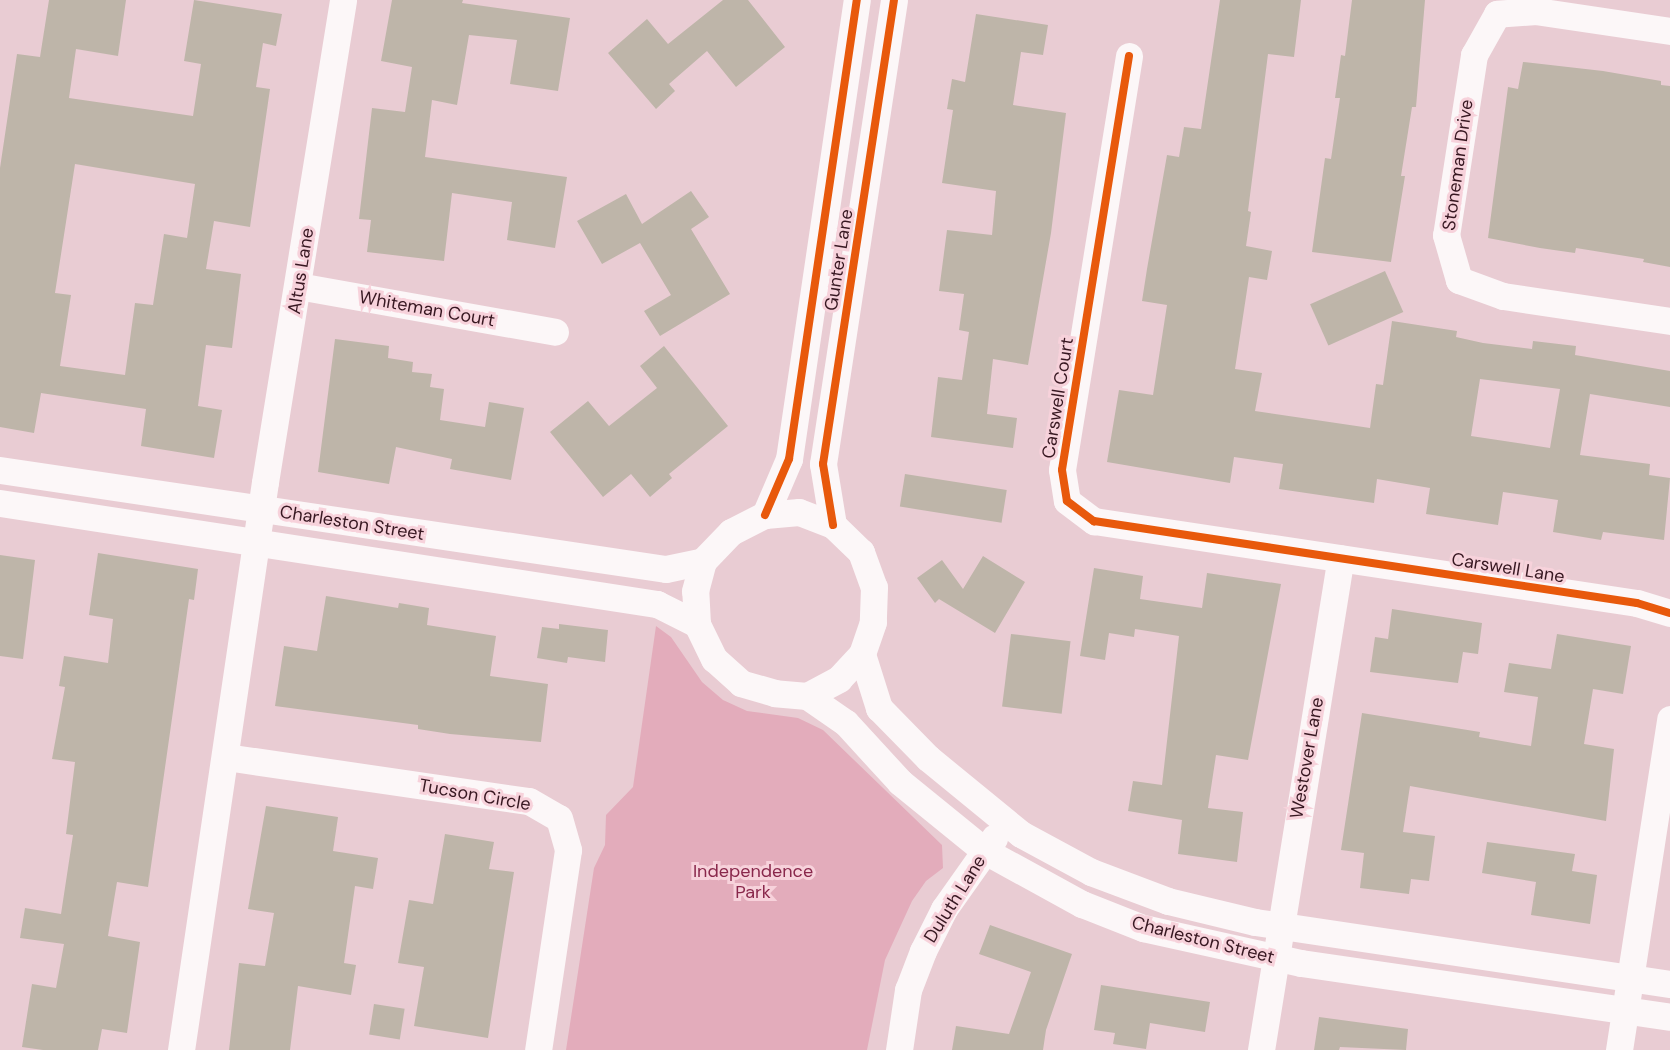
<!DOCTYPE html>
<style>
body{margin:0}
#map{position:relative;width:1670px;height:1050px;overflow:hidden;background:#e9ccd3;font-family:"DM Sans",sans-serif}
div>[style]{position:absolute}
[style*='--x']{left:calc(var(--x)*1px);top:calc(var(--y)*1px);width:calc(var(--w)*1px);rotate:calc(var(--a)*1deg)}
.green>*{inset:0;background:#e3acbb}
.building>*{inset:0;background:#beb5a9;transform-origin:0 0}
.minor>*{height:27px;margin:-13.5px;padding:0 13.5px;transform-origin:13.5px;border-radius:13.5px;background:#fcf7f8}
.cycleway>*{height:8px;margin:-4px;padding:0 4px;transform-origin:4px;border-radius:4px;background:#e8590c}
span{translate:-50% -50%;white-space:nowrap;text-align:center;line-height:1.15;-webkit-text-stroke:6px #f7d2db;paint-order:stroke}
.street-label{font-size:18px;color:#371721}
.park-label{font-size:18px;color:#89274b}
</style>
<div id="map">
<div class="green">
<div style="clip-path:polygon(656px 626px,671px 637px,702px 682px,723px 700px,747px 711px,798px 718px,823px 730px,942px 845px,943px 868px,926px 881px,912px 901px,885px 960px,867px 1050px,566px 1050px,594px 868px,605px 845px,606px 815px,633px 787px)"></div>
</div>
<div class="building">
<div style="clip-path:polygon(evenodd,49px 0,126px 0,118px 56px,76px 49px,69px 98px,193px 116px,201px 64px,184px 61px,194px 0,282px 14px,276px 46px,263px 43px,256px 87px,270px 89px,250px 227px,214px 221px,206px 269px,241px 274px,232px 348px,206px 345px,198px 406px,222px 410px,214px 458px,141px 446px,146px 409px,41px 393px,34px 433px,0 427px,0 168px,17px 54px,40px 57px,49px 0,75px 164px,195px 184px,187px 238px,164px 234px,153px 305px,135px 303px,125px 375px,60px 366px,71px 295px,55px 293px,75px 164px)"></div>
<div style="clip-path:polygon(392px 0,463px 0,462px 3px,570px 18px,558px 91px,510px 84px,517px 40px,469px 35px,457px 105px,432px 100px,425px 157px,567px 177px,555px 248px,507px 240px,512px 202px,452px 193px,444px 261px,367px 252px,371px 220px,359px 219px,372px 108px,405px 112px,412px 67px,381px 61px)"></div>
<div style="clip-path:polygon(723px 0,748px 0,785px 47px,736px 87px,707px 51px,669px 84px,675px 91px,656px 109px,608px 53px,647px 19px,668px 44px)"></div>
<div style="clip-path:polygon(evenodd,1220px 0,1301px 0,1294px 57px,1268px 54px,1248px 211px,1251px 212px,1246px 246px,1272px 251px,1267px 280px,1249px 277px,1235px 369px,1262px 373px,1255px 411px,1370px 428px,1376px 384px,1383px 385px,1392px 321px,1457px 331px,1456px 337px,1483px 343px,1532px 349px,1533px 341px,1576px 346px,1575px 355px,1670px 371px,1670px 407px,1590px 394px,1580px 455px,1650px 464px,1649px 475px,1670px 478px,1664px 540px,1603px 532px,1601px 540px,1553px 532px,1558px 500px,1503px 492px,1498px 525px,1426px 514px,1430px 488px,1377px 479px,1374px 503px,1279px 489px,1283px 464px,1234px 457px,1230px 483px,1107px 462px,1119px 390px,1153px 395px,1167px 305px,1142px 301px,1147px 269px,1167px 155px,1179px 157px,1184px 127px,1201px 129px,1220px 0,1480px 379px,1560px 389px,1550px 448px,1471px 436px,1480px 379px)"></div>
<div style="clip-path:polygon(1352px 0,1425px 0,1416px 107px,1412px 107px,1401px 176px,1405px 176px,1391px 262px,1312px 252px,1325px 158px,1331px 159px,1340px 98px,1335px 98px,1341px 55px,1345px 56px)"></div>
<div style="clip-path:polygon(976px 14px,1048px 25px,1043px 55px,1021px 52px,1013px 105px,1066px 113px,1051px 233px,1028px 365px,993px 359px,987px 414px,1017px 418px,1013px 448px,931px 437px,938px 377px,962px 380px,969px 332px,959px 330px,964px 294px,939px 291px,947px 230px,992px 235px,996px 191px,942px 183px,953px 110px,947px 109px,952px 79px,965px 82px)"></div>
<div style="clip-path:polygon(1523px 62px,1603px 71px,1661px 81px,1661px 85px,1670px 86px,1670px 267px,1643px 262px,1644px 259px,1576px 248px,1575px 253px,1540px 248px,1488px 238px,1508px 87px,1518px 89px)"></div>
<div style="clip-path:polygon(691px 191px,709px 217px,691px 229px,730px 294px,660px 336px,644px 311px,671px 295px,640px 243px,602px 264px,577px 221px,626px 194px,642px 224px)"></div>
<div style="left:1385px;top:271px;width:45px;height:82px;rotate:66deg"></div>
<div style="clip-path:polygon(335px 339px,389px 346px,388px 358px,413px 362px,412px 372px,432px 374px,430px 387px,444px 389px,440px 420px,485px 427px,489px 402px,524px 408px,511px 480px,450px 469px,452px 459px,396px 447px,389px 484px,318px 472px)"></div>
<div style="clip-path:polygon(664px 346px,728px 426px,669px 474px,672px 478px,650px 497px,631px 474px,603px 497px,550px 432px,588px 401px,609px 426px,657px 388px,640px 366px)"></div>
<div style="left:905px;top:474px;width:103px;height:33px;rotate:9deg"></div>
<div style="clip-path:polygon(98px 553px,198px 569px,194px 600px,189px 599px,148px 887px,117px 882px,108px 936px,140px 942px,127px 1033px,102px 1029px,98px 1050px,43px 1050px,22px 1047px,32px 984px,56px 988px,64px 944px,20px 938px,25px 908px,61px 914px,73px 835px,66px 834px,75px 762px,52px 759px,65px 687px,59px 686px,64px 656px,108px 663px,113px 619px,89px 615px)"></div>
<div style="clip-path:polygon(0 555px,35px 560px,23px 659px,0 656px)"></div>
<div style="clip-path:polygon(983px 556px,1025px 582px,995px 633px,939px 599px,935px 603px,917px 578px,942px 560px,963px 589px)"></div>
<div style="clip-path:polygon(1094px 568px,1143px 576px,1140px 599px,1202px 608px,1207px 573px,1281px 584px,1248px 760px,1216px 755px,1208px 808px,1243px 812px,1237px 862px,1178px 854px,1182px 820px,1128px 811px,1133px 781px,1162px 785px,1179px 636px,1135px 629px,1134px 637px,1109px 633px,1105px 660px,1080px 656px)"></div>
<div style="clip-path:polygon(326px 596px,398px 608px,399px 603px,429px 608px,427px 625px,496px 636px,490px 676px,548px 684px,541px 742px,450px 734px,418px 729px,418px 725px,275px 706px,284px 646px,317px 651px)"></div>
<div style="clip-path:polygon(1392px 609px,1482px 623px,1478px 654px,1463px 652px,1458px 683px,1370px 672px,1375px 637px,1388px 639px)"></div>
<div style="clip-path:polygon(559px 624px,608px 630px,605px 662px,568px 657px,567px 663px,537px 658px,542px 627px,559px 629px)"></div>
<div style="left:1011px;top:634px;width:60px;height:73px;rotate:7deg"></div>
<div style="clip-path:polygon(1557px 634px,1631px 646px,1623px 694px,1593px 689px,1584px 744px,1614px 749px,1606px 821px,1410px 786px,1403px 832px,1435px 836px,1429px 881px,1411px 879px,1409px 894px,1360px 888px,1364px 853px,1341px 850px,1362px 713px,1480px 732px,1479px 737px,1531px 746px,1538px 697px,1504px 692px,1509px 663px,1551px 669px)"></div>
<div style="clip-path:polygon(266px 806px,338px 817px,333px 851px,378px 858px,373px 889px,355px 886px,344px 963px,356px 965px,351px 995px,298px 986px,290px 1050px,229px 1050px,239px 963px,265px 966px,274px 913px,248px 909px)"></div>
<div style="clip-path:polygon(445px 834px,494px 842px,489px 869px,514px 872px,488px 1038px,414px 1026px,424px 967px,398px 963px,409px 900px,433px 904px)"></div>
<div style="clip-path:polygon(1487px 842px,1575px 854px,1572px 871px,1597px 875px,1590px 924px,1531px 915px,1536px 882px,1482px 873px)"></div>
<div style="clip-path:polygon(990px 925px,1072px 954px,1046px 1030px,1043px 1050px,952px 1050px,956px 1026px,1009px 1034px,1031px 972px,979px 954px)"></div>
<div style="clip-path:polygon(1101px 985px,1210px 1002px,1205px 1032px,1150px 1023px,1146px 1049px,1113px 1044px,1115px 1033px,1094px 1030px)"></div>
<div style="left:374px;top:1004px;width:31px;height:31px;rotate:9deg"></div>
<div style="clip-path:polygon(1319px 1017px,1408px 1029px,1406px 1050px,1340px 1047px,1339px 1050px,1314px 1050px)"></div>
</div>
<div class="minor">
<div style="--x:1670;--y:31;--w:135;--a:-171.5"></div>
<div style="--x:1536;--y:11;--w:39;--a:176"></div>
<div style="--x:1497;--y:14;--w:47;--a:119.3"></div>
<div style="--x:1474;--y:55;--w:182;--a:98.8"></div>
<div style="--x:1446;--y:235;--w:47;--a:73.9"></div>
<div style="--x:1459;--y:280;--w:47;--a:20"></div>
<div style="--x:1503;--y:296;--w:169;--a:8.5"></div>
<div style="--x:1129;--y:56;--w:419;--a:99.2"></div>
<div style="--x:1062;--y:470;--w:31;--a:81"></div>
<div style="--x:1067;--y:501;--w:34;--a:37"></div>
<div style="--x:1094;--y:521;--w:549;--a:8.59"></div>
<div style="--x:1637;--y:603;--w:34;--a:17"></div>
<div style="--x:298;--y:286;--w:261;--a:10.1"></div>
<div style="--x:0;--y:470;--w:673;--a:8.46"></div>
<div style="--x:666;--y:569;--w:38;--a:-12"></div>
<div style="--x:0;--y:503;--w:665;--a:8.74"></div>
<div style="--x:657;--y:604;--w:45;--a:26.6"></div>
<div style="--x:799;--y:512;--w:36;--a:21"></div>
<div style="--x:833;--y:525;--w:39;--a:44"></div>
<div style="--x:861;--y:552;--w:37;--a:70"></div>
<div style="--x:874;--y:587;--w:35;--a:92"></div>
<div style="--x:873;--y:622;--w:34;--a:109"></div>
<div style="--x:862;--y:654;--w:34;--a:133"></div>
<div style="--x:839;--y:679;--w:36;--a:152"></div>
<div style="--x:807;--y:696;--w:32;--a:-175"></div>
<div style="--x:775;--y:693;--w:35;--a:-164"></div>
<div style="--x:741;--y:683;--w:36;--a:-138"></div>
<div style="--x:714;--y:659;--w:39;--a:-116"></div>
<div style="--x:697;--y:624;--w:33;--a:-93"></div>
<div style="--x:695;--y:591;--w:31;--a:-75"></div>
<div style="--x:703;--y:561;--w:40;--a:-46"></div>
<div style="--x:731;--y:532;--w:38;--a:-27"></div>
<div style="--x:765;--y:515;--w:34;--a:-5"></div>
<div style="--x:765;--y:515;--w:61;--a:-66.8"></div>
<div style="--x:789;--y:459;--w:464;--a:-81.6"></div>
<div style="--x:833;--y:525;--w:62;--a:-99.3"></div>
<div style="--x:823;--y:464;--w:469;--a:-81.3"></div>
<div style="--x:862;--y:654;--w:57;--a:72.5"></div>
<div style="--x:879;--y:708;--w:70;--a:45.6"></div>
<div style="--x:928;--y:758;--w:120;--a:39.3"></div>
<div style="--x:1021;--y:834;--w:80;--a:28.5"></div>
<div style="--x:1091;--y:872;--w:82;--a:20.6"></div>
<div style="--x:1168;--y:901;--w:89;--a:13.6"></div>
<div style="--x:1255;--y:922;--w:420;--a:8.5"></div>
<div style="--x:807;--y:696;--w:47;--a:34.7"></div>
<div style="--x:846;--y:723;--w:80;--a:47.5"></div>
<div style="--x:900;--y:782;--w:109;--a:39.1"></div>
<div style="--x:985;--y:851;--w:111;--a:28.7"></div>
<div style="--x:1082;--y:904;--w:66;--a:21.5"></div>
<div style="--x:1143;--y:928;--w:162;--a:12.5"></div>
<div style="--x:1301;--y:963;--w:373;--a:8.3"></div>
<div style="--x:226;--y:757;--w:306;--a:8.3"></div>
<div style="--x:529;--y:801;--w:34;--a:30"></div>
<div style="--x:559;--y:818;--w:33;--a:74"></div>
<div style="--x:568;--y:850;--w:202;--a:98.5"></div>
<div style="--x:181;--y:1050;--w:574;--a:-81.59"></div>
<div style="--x:265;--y:482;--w:488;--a:-80.8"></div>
<div style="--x:899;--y:1050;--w:61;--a:-81.5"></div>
<div style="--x:908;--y:990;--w:42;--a:-69"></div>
<div style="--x:923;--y:951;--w:47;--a:-63.4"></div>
<div style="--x:944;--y:909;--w:87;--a:-54.8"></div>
<div style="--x:1261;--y:1050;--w:498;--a:-80.8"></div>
<div style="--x:1619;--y:1050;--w:335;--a:-81.2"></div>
</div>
<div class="cycleway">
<div style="--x:1129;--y:56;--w:419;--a:99.2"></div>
<div style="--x:1062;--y:470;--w:31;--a:81"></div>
<div style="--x:1067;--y:501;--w:34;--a:37"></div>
<div style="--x:1094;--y:521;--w:549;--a:8.59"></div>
<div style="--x:1637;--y:603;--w:34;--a:17"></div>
<div style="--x:765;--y:515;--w:61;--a:-66.8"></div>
<div style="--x:789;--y:459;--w:464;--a:-81.6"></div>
<div style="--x:833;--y:525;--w:62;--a:-99.3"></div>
<div style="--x:823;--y:464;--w:469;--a:-81.3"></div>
</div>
<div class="street-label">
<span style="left:1458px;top:165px;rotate:-82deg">Stoneman Drive</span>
<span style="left:839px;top:260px;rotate:-81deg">Gunter Lane</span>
<span style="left:301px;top:271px;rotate:-81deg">Altus Lane</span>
<span style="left:427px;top:309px;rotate:10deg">Whiteman Court</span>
<span style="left:1058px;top:398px;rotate:-81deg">Carswell Court</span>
<span style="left:352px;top:523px;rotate:9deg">Charleston Street</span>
<span style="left:1508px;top:568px;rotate:9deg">Carswell Lane</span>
<span style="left:1307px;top:758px;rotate:-80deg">Westover Lane</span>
<span style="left:475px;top:795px;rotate:10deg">Tucson Circle</span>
<span style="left:955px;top:899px;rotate:-58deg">Duluth Lane</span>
<span style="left:1203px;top:940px;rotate:14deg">Charleston Street</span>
</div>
<div class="park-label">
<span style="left:753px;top:882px">Independence<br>Park</span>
</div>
</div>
